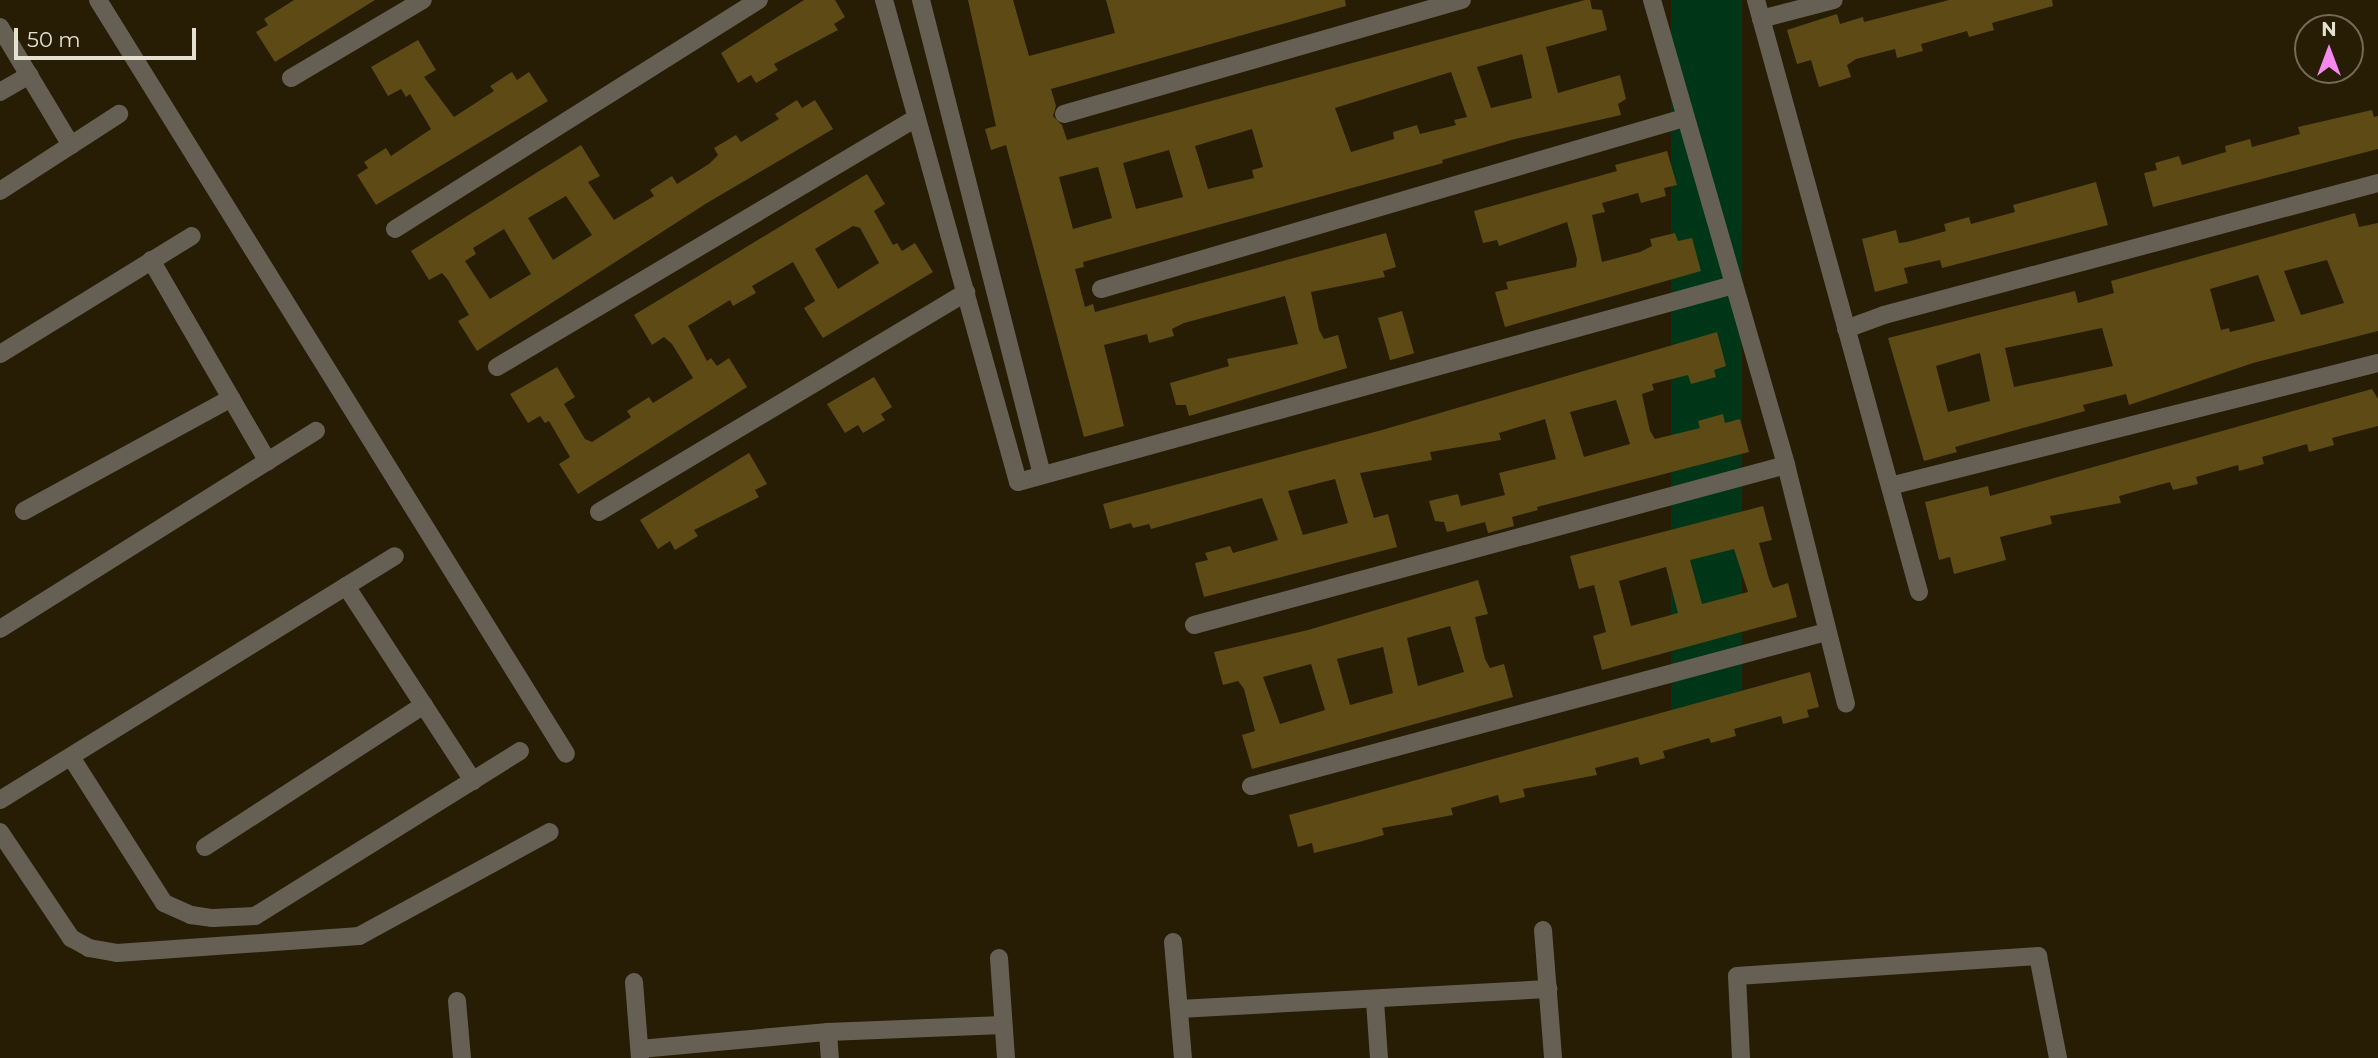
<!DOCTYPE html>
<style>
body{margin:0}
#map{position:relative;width:2378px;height:1058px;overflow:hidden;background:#271d04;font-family:Montserrat,sans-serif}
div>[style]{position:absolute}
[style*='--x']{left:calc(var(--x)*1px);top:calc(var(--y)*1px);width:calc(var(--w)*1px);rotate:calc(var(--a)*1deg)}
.green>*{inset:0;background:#003618;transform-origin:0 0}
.building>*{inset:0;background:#5d4a15;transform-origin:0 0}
.minor>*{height:18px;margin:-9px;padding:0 9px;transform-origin:9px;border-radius:9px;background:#665f54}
span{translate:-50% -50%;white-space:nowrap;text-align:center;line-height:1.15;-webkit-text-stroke:5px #271d04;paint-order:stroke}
.north{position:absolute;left:2294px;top:14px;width:70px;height:70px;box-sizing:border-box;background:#271d04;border:2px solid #736b56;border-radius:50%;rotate:0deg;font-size:19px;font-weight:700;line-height:28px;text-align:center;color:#e6e0d1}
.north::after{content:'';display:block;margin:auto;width:24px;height:32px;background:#f589ef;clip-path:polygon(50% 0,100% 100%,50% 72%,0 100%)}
.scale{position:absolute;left:14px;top:28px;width:182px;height:32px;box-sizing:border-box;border:4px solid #e6e0d1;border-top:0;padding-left:9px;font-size:21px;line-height:24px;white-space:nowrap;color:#e6e0d1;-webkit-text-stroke:5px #271d04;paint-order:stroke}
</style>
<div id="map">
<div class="green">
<div style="left:1671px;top:0;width:71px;height:718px"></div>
</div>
<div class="building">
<div style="clip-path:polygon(294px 0,375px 0,275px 62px,256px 32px,268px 25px,264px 19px)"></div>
<div style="clip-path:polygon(804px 0,835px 0,845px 17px,834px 24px,838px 30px,774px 64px,778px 70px,756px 83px,751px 75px,738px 83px,721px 53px)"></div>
<div style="clip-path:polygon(evenodd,968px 0,1013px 0,1029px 56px,1115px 33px,1106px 0,1345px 0,1346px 6px,1051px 89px,1056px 106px,1053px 116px,1062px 125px,1067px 140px,1585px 0,1590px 0,1592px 9px,1602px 10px,1607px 30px,1546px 47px,1558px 93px,1620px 75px,1626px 99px,1618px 104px,1621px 115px,1515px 139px,1442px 160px,1443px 163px,1083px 262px,1084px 267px,1075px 269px,1085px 307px,1093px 304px,1095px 312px,1386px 233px,1396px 267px,1383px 271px,1385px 277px,1311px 292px,1319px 330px,1324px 339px,1338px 335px,1347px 368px,1209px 410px,1189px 416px,1186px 405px,1176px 405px,1170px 383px,1229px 366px,1227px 359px,1298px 344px,1285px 296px,1184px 323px,1172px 329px,1174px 336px,1149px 343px,1147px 334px,1104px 345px,1124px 426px,1084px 437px,1006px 145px,991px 150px,985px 129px,996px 126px,968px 0,1522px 54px,1532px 98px,1491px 108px,1477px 67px,1522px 54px,968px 0,1451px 72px,1467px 117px,1454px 120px,1456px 125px,1420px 134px,1417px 125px,1393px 132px,1394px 139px,1351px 152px,1335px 108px,1451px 72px,968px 0,1252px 129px,1263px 167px,1252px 170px,1254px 178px,1208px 189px,1195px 146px,1252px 129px,968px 0,1169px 150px,1183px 197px,1136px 209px,1123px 163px,1169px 150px,968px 0,1098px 167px,1112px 218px,1073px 229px,1059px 177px,1098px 167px)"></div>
<div style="clip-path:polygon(1949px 0,2052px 0,2053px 6px,1992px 23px,1994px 30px,1969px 37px,1967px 31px,1921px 44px,1923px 51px,1897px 58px,1895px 49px,1856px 59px,1847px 65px,1851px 77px,1819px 87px,1811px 60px,1797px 64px,1787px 30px,1837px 14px,1840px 24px,1863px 17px,1864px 22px)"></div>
<div style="clip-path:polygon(418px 40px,436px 70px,424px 77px,454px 117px,494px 91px,490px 86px,512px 72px,517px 80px,529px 72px,548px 101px,376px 205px,357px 175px,368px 168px,364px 162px,386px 148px,391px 156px,431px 129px,410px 94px,406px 97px,401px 89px,388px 96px,371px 67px)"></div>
<div style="clip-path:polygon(evenodd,797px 100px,802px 108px,815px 100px,833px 129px,707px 203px,477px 351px,458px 321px,469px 315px,448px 280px,442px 273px,429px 280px,411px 251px,581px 145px,600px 176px,588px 182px,614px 220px,654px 196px,650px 190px,672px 176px,677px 184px,709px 164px,718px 155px,714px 148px,736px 135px,741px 142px,779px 119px,775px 114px,797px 100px,566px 196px,592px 235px,553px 260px,528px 218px,566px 196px,797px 100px,504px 229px,531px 274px,490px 299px,465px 261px,476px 254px,473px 248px,504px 229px)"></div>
<div style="clip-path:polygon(2372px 110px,2374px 117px,2378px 116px,2378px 149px,2153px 207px,2144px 173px,2157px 170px,2155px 163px,2179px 156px,2182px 165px,2226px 152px,2225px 146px,2250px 139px,2252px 147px,2300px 134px,2298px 127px)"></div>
<div style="clip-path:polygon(1667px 151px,1677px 185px,1664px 188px,1666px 196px,1641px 203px,1638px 193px,1602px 203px,1605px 212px,1592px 215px,1602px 262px,1640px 252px,1652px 246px,1650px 239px,1675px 233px,1678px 241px,1692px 238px,1701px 271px,1505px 327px,1495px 292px,1508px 289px,1506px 282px,1576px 267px,1577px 259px,1567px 222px,1499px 246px,1497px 240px,1483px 243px,1474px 211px,1617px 171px,1615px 165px)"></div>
<div style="clip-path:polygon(evenodd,867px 174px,885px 204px,874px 211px,893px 245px,897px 243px,902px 251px,915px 243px,933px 272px,823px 338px,804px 308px,815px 301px,793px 262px,752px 286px,756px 293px,733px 306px,730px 300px,688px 326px,707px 361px,711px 358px,717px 366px,729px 358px,747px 387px,578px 494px,559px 464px,570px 457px,549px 421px,545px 423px,540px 416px,528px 423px,510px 394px,557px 367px,575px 397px,564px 404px,585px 439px,592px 442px,631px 417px,627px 411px,649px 397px,653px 403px,693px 378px,672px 344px,664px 337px,652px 345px,634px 315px,867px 174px,853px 226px,860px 228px,879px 263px,838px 289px,815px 249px,853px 226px)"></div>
<div style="clip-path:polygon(2096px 182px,2108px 225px,1942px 268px,1940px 260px,1904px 268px,1908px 283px,1875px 292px,1862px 239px,1896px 230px,1899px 243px,1907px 242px,1946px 231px,1944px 224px,1969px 217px,1971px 224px,2015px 212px,2013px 205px)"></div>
<div style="clip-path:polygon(evenodd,2355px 213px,2359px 227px,2378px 223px,2378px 331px,2253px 363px,2129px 405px,2126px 394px,2083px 405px,2085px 411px,1955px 447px,1957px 452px,1924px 461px,1888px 338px,2075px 291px,2078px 303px,2114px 293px,2111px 281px,2355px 213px,2327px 260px,2344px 303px,2301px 315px,2284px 271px,2327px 260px,2355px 213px,2258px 275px,2275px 321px,2230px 332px,2229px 328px,2221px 330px,2210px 289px,2258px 275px,2355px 213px,2102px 328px,2113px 366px,2014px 387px,2005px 348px,2102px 328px,2355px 213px,1980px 353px,1990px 401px,1948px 412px,1936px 366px,1980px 353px)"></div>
<div style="left:1402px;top:311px;width:44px;height:25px;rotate:74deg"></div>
<div style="clip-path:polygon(evenodd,1717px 332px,1726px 366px,1714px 370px,1716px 377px,1691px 384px,1688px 375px,1652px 384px,1654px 390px,1642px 394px,1650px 431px,1655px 439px,1700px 428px,1698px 421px,1723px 414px,1725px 423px,1740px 419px,1749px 452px,1537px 507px,1538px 510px,1512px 517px,1514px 526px,1488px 533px,1485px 522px,1447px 532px,1444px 522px,1435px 521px,1429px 501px,1458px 494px,1461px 506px,1505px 495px,1499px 473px,1556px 459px,1545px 419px,1499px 433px,1501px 440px,1430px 452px,1432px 460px,1360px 473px,1374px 518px,1388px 514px,1397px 547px,1204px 597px,1195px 563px,1208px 560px,1205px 553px,1230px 546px,1233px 553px,1278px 540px,1262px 498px,1151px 529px,1149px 524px,1133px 528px,1131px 523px,1110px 529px,1103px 504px,1382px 430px,1717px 332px,1616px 400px,1630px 444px,1584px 457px,1570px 412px,1616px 400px,1717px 332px,1335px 479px,1348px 523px,1303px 535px,1288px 491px,1335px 479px)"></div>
<div style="clip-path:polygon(874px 377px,892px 407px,881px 414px,885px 420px,863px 433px,858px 425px,845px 433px,827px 404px)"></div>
<div style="clip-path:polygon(2372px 389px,2378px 399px,2378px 426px,2332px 438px,2334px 445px,2309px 452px,2307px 444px,2262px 457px,2264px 464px,2239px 471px,2238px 465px,2196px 477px,2198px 484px,2173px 490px,2170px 482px,2119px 496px,2121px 503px,2050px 516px,2052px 524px,2000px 537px,2006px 560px,1954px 574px,1950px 557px,1939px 560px,1925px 502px,1988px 486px,1990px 496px)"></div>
<div style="clip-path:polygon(749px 453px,767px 484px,755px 490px,759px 497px,694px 530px,698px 536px,675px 550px,670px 541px,658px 549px,640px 520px)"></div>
<div style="clip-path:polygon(evenodd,1763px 506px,1772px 540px,1759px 543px,1769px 579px,1773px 588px,1788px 583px,1797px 617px,1602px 670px,1593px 636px,1606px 632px,1594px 585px,1579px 589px,1570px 556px,1763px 506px,1734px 549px,1748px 592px,1702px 604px,1690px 560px,1734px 549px,1763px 506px,1666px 567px,1678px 613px,1631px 626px,1619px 581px,1666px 567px)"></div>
<div style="clip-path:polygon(evenodd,1478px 580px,1488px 614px,1475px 617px,1485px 659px,1490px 668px,1504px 664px,1513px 697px,1252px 769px,1242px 735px,1255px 731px,1244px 689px,1238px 681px,1223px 685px,1214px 652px,1308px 630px,1478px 580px,1450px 626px,1464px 672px,1418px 686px,1407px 638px,1450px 626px,1478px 580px,1383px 647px,1393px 693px,1350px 705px,1337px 659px,1383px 647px,1478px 580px,1311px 664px,1325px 710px,1280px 724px,1263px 677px,1311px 664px)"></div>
<div style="clip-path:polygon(1810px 672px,1819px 707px,1807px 710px,1809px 717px,1783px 724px,1781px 716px,1734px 729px,1736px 736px,1711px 743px,1709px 738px,1663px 751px,1665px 758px,1640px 765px,1638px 757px,1595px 768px,1597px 775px,1523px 789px,1525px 797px,1500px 803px,1498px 795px,1451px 808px,1453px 815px,1382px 828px,1384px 835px,1359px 842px,1314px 853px,1312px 843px,1298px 847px,1289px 815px)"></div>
</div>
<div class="minor">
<div style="--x:98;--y:0;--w:887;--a:58.17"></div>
<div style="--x:884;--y:0;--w:500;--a:74.46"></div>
<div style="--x:1018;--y:482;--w:742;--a:-15.4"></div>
<div style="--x:921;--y:0;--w:487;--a:75.7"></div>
<div style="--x:1652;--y:0;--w:484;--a:73.9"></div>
<div style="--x:1786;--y:465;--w:246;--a:75.9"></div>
<div style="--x:1756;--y:0;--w:614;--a:74.61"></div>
<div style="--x:1761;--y:19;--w:75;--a:-14.6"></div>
<div style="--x:0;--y:27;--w:138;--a:59"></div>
<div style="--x:291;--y:78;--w:153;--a:-30.6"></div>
<div style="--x:0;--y:92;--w:34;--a:-30"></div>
<div style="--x:1064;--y:114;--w:414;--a:-16"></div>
<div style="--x:0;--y:191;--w:142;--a:-32.9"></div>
<div style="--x:395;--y:229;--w:430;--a:-32.2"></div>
<div style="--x:151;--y:260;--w:233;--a:59.9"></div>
<div style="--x:1101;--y:289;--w:608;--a:-16.35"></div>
<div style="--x:1846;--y:329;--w:40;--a:-20.2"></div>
<div style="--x:1884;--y:315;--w:511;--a:-14.96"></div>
<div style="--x:0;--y:354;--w:225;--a:-31.6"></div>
<div style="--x:497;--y:367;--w:488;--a:-30.7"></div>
<div style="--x:1890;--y:486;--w:503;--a:-14.15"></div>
<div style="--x:24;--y:511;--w:236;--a:-28.6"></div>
<div style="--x:599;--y:512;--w:428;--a:-30.9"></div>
<div style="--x:346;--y:586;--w:233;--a:56.9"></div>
<div style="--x:1194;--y:625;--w:613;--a:-15.12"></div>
<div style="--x:0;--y:629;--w:373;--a:-32.1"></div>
<div style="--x:71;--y:757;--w:173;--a:57.5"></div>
<div style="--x:164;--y:903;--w:30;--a:24"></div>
<div style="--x:191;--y:915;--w:22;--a:8"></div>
<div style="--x:213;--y:918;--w:42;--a:-2.7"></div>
<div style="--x:255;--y:916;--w:312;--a:-31.9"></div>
<div style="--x:1251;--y:786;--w:595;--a:-14.99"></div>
<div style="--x:0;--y:800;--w:464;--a:-31.7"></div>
<div style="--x:0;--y:832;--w:128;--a:56.2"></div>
<div style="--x:71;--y:938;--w:21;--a:29"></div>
<div style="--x:89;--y:948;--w:28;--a:10"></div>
<div style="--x:117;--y:953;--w:243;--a:-4"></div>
<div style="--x:359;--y:936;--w:217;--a:-28.6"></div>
<div style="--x:205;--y:847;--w:261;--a:-33"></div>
<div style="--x:1543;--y:930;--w:128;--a:85.5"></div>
<div style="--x:1173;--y:942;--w:116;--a:85.1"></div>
<div style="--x:999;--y:958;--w:100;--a:86"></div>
<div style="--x:634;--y:982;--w:76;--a:85.5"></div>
<div style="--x:457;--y:1001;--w:57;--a:85"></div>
<div style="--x:1375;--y:1001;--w:57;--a:86"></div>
<div style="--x:1179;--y:1009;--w:370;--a:-3.1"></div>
<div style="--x:828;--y:1032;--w:26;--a:86"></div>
<div style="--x:640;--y:1049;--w:189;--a:-5.2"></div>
<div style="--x:828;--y:1032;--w:175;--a:-2.3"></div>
<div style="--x:1741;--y:1058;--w:82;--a:-92.8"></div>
<div style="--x:1737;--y:976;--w:302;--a:-3.8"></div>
<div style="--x:2038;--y:956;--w:104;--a:78.9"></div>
</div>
<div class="north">N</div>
<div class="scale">50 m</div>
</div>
